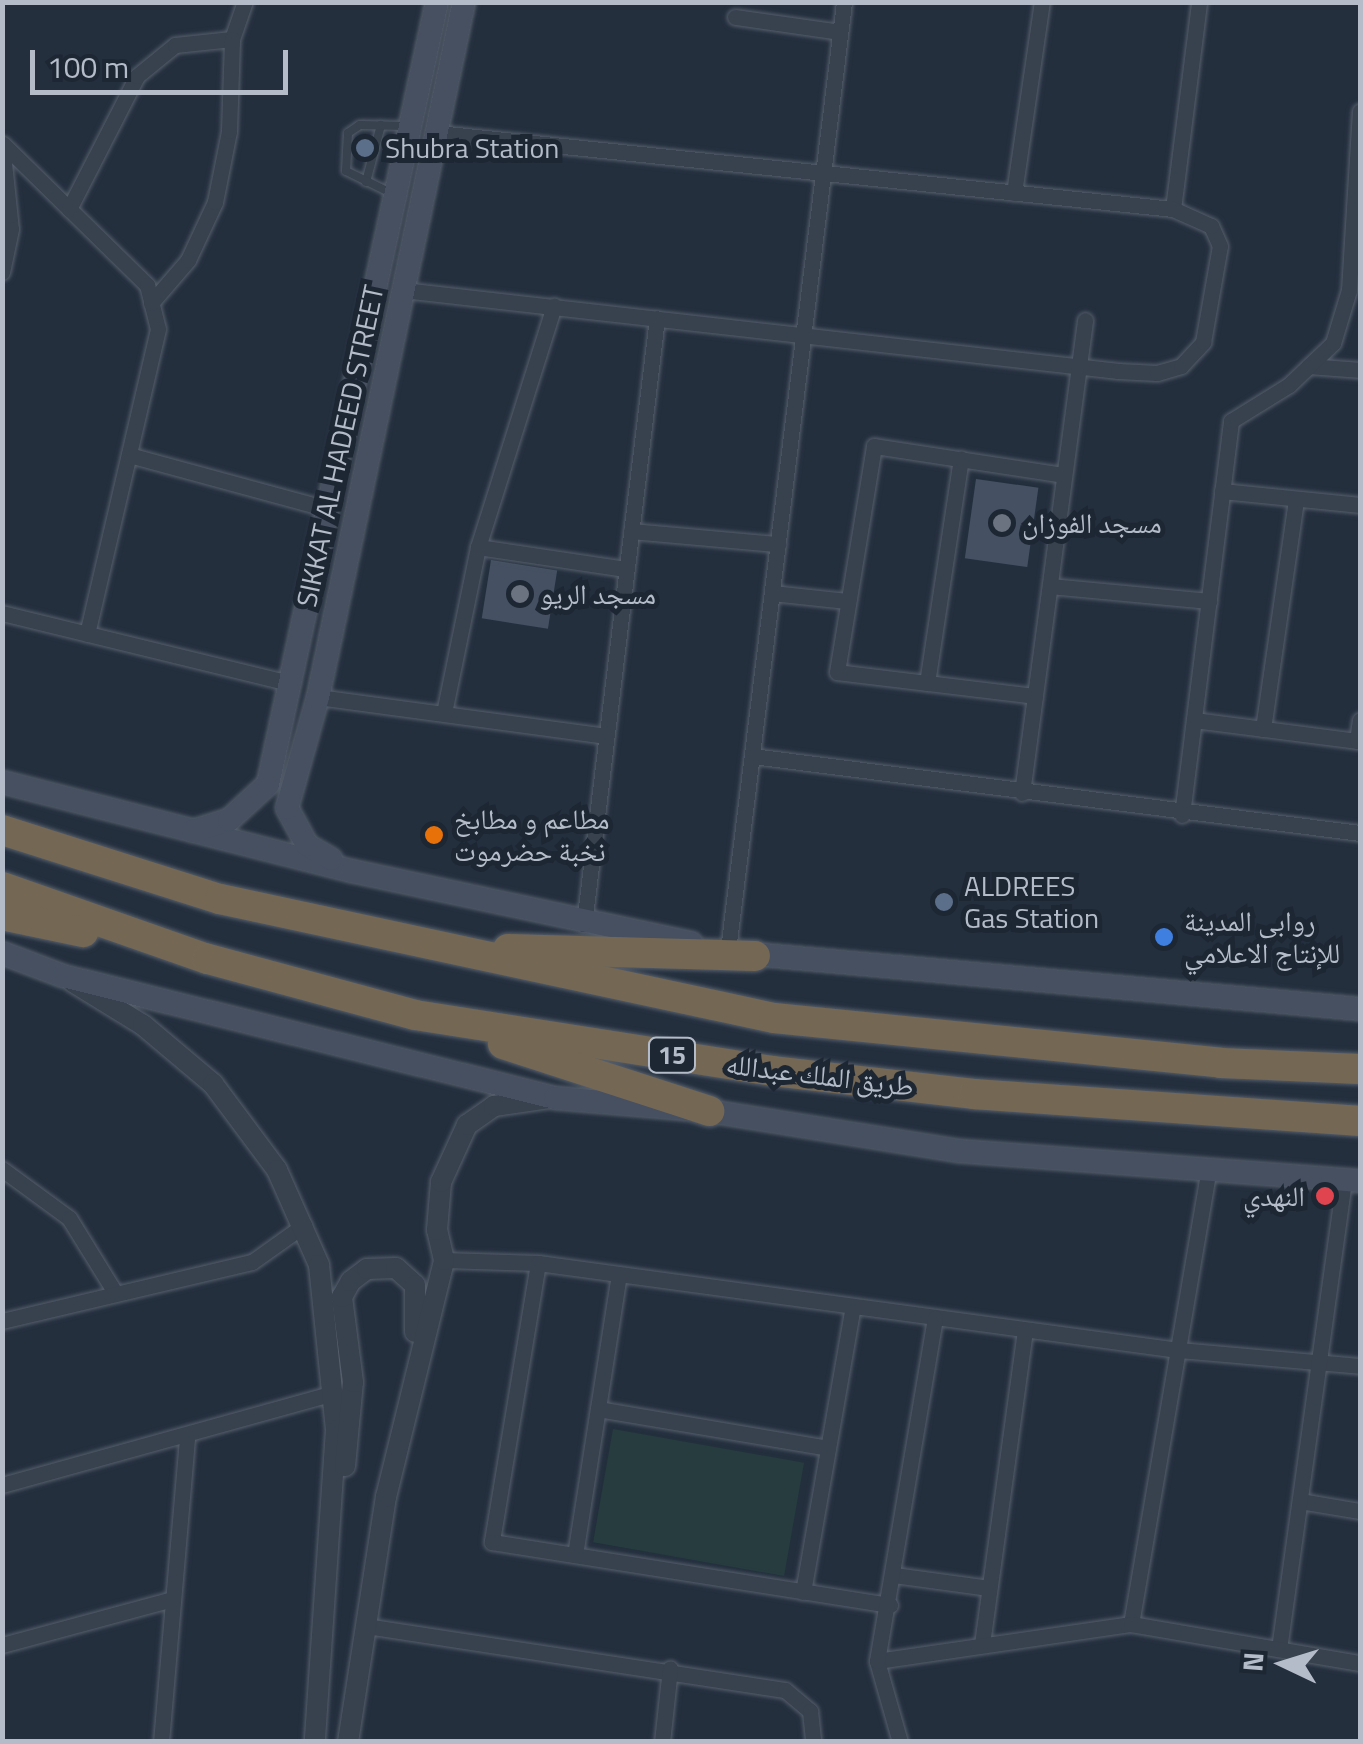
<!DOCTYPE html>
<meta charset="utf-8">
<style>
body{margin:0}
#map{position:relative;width:1363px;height:1744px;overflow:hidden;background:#242f3e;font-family:"Titillium Web","Noto Naskh Arabic",sans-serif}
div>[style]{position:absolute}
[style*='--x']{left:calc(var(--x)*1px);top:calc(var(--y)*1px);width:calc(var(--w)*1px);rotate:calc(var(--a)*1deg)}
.green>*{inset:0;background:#263c3f;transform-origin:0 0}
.building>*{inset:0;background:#455162;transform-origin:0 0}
.roads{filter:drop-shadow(0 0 2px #565f6c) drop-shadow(0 0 2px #565f6c)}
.service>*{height:8px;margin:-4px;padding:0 4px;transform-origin:4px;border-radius:4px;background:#38414e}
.minor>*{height:15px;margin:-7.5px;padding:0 7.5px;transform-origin:7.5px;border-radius:7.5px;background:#38414e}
.tertiary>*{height:20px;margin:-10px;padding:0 10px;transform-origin:10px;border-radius:10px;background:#38414e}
.secondary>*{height:22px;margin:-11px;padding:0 11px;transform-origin:11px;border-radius:11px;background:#465061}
.motorway>*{height:30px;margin:-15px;padding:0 15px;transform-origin:15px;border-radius:15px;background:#746855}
.dots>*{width:28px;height:28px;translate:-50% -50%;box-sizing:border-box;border:5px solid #1d2633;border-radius:50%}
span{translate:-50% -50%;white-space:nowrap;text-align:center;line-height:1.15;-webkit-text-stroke:10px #1d2633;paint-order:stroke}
.shield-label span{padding:2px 8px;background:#1d2633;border:2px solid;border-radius:8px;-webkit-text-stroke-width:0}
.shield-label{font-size:25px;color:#b4bcc9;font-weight:700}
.poi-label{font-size:28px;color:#b4bcc9}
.left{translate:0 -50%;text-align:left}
.right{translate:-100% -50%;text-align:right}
.street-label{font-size:28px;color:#b4bcc9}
.frame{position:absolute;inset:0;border:5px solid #b4bcc9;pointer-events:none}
.north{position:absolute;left:1233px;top:1614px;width:100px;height:100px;-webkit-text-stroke:8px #1d2633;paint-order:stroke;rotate:274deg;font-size:28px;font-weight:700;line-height:40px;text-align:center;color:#b4bcc9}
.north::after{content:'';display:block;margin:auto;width:35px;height:45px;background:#b4bcc9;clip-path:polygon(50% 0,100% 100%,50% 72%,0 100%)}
.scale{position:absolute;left:30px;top:50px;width:258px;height:45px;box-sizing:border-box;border:5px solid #b4bcc9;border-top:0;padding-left:12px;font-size:30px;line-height:35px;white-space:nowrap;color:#b4bcc9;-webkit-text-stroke:8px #1d2633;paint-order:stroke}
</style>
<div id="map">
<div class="green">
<div style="left:613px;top:1429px;width:194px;height:115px;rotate:10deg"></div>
</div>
<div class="building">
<div style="left:976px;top:479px;width:63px;height:80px;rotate:8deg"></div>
<div style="left:491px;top:560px;width:67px;height:59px;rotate:9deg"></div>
</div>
<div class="roads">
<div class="service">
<div style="--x:366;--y:182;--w:59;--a:-75.3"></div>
<div style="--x:391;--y:193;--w:50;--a:-153.9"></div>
<div style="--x:346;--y:171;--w:38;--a:-87"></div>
<div style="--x:348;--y:133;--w:14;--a:-34"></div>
<div style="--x:360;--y:125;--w:46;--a:1.2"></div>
</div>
<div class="minor">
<div style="--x:735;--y:17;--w:106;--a:8.1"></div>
<div style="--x:2;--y:144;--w:85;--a:84"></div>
<div style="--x:11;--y:229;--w:44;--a:101.8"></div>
<div style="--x:3;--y:144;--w:202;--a:44.4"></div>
<div style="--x:147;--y:285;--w:45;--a:76"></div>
<div style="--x:158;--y:329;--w:313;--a:103.1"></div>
<div style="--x:1014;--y:193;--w:193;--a:-81.7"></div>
<div style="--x:69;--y:209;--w:149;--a:-62.9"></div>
<div style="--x:137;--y:76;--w:49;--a:-39.2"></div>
<div style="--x:175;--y:45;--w:57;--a:-6"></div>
<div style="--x:232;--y:39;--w:39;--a:-71"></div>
<div style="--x:1173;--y:209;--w:209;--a:-82.8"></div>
<div style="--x:403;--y:290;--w:720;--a:6.46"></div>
<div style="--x:1118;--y:371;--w:39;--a:3"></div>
<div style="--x:1157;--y:373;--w:25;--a:-16"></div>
<div style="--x:1181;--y:366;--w:33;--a:-47"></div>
<div style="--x:1203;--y:342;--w:97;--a:-80"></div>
<div style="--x:1220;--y:246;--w:22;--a:-114"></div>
<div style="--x:1211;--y:226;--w:42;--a:-155.9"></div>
<div style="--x:1173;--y:209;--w:740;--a:-174.1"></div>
<div style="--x:151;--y:303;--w:57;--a:-49.3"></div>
<div style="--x:188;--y:260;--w:64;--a:-65"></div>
<div style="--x:215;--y:202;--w:72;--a:-78.8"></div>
<div style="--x:229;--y:131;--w:92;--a:-88.1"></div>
<div style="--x:1309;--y:366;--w:51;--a:4.5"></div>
<div style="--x:129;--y:455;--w:206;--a:15.2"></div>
<div style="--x:1222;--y:491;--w:139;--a:5.8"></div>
<div style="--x:631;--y:531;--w:148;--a:5.1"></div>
<div style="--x:478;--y:547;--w:149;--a:8.5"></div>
<div style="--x:1050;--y:586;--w:160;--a:5.4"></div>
<div style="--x:772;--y:593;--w:75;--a:6.1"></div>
<div style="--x:2;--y:613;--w:296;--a:13.7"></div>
<div style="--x:927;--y:683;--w:227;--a:-81.4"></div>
<div style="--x:1035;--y:696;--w:199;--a:-173.1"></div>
<div style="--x:837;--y:672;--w:229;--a:-80.7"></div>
<div style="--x:874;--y:446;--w:192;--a:8.7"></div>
<div style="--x:318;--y:697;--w:291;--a:7.7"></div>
<div style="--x:444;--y:713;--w:169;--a:-78.4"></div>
<div style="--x:478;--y:547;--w:253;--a:-72.5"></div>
<div style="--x:1194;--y:720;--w:164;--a:7.3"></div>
<div style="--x:1357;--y:741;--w:21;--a:-82"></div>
<div style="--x:1263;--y:729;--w:232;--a:-81.8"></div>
<div style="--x:752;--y:756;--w:613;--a:7.22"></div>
<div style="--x:1022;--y:793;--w:477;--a:-82.4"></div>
<div style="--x:1182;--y:815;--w:397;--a:-82.9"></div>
<div style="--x:1231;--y:421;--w:68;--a:-31.8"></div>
<div style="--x:1289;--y:385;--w:61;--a:-43.7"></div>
<div style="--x:1333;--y:343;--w:55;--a:-73.2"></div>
<div style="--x:1349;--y:290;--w:179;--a:-86.5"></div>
<div style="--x:584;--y:924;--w:610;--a:-83.13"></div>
<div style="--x:728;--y:950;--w:955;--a:-83.02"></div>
<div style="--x:2;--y:1169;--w:83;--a:36.2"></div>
<div style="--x:69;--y:1218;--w:86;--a:58.3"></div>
<div style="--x:444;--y:1260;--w:94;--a:1.8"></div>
<div style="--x:538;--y:1263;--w:646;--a:7.74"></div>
<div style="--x:1178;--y:1350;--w:183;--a:5"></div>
<div style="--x:538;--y:1263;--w:283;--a:99.4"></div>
<div style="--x:492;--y:1542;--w:403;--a:9"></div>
<div style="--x:2;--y:1321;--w:257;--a:-13.3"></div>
<div style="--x:252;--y:1262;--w:64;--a:-35.4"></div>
<div style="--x:598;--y:1409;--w:233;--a:9.6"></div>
<div style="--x:2;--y:1485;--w:345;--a:-15.5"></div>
<div style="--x:1300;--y:1501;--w:61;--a:9.5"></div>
<div style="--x:575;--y:1555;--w:284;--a:-81.1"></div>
<div style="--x:894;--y:1575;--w:96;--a:7.8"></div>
<div style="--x:803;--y:1592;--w:290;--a:-80.1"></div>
<div style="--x:1131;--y:1624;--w:458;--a:-80.3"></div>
<div style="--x:366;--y:1626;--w:424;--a:8.7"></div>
<div style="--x:785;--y:1690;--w:33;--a:40"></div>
<div style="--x:810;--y:1711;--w:31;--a:84"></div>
<div style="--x:982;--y:1644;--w:317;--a:-82.2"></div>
<div style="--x:2;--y:1645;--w:173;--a:-15.1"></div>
<div style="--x:1279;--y:1649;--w:472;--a:-82.1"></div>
<div style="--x:877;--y:1661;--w:257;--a:-8.3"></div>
<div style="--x:1131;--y:1624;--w:232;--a:9.7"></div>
<div style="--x:161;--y:1742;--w:306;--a:-85.1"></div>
<div style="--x:662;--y:1742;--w:74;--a:-83.8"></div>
<div style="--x:900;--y:1742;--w:84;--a:-105.9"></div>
<div style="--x:877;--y:1661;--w:348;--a:-80.4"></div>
</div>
<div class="tertiary">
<div style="--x:73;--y:982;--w:82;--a:31.6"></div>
<div style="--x:143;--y:1025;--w:92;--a:40.1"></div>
<div style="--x:213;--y:1084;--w:107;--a:53.3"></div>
<div style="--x:277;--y:1170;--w:104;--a:66.1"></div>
<div style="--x:319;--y:1265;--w:166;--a:84.1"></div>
<div style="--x:336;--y:1430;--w:313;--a:93.9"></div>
<div style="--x:345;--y:1466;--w:84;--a:-84.6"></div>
<div style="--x:353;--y:1382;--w:86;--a:-97.4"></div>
<div style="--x:342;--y:1297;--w:18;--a:-61"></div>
<div style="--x:351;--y:1281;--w:20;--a:-37"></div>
<div style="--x:367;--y:1269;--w:29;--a:-2"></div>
<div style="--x:396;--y:1268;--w:25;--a:42"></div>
<div style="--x:415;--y:1285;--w:47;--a:90"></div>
<div style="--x:348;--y:1742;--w:248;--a:-81.2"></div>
<div style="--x:386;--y:1497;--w:244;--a:-76.2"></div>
<div style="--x:444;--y:1260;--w:31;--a:-103"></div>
<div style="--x:437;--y:1230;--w:48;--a:-85.2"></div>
<div style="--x:441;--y:1182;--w:63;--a:-65.5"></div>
<div style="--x:467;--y:1125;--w:33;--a:-35"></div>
<div style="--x:494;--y:1106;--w:57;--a:-8.1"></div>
</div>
<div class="secondary">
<div style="--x:2;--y:782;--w:361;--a:14.3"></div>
<div style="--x:352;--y:871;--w:347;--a:12"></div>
<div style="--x:193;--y:831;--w:38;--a:-17"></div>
<div style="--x:229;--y:820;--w:53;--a:-42.7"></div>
<div style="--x:268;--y:784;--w:800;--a:-77.81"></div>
<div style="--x:331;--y:859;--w:28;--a:-150"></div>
<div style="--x:307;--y:845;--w:42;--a:-118.4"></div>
<div style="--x:287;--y:808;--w:115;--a:-74.4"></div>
<div style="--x:318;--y:697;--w:710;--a:-78.14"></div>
<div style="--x:2;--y:953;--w:65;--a:20.7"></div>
<div style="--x:63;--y:976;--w:507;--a:13.93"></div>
<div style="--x:555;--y:1098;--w:155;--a:4.8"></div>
<div style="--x:709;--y:1111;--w:254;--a:9.1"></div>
<div style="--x:960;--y:1151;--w:401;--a:4.3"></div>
<div style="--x:742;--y:953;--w:621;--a:5.18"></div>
</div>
<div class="motorway">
<div style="--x:2;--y:830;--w:229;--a:17.6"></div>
<div style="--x:220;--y:899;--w:567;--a:12.12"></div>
<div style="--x:774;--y:1018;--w:449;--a:5.7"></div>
<div style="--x:1221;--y:1063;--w:139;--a:2.5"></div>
<div style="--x:2;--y:887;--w:218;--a:19.3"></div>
<div style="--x:208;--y:959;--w:214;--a:15.1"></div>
<div style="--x:415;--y:1015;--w:362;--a:8.9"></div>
<div style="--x:773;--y:1071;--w:202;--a:6.5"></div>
<div style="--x:974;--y:1094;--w:387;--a:4"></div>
<div style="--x:2;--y:915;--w:83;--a:11.9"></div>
<div style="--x:508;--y:949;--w:247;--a:1.6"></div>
<div style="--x:503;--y:1044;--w:217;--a:18"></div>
</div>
</div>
<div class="dots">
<div style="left:365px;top:148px;background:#5c6f8a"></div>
<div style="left:1002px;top:523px;background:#6b7280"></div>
<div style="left:520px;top:594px;background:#6b7280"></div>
<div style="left:434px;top:835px;background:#e8710a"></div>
<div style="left:944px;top:902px;background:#5c6f8a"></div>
<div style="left:1164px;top:937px;background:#3f7fe0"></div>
<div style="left:1325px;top:1196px;background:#e0444e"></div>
</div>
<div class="shield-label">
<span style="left:672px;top:1055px">15</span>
</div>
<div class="poi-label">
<span class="left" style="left:385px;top:148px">Shubra Station</span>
<span class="left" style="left:1022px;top:523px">مسجد الفوزان</span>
<span class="left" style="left:540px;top:594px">مسجد الريو</span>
<span class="left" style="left:454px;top:835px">مطاعم و مطابخ<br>نخبة حضرموت</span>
<span class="left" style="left:964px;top:902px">ALDREES<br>Gas Station</span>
<span class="left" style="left:1184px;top:937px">روابي المدينة<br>للإنتاج الاعلامي</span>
<span class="right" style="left:1305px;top:1196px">النهدي</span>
</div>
<div class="street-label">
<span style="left:340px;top:446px;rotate:-78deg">SIKKAT AL HADEED STREET</span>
<span style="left:820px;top:1075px;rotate:7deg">طريق الملك عبدالله</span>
</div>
<div class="frame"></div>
<div class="north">N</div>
<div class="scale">100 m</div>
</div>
